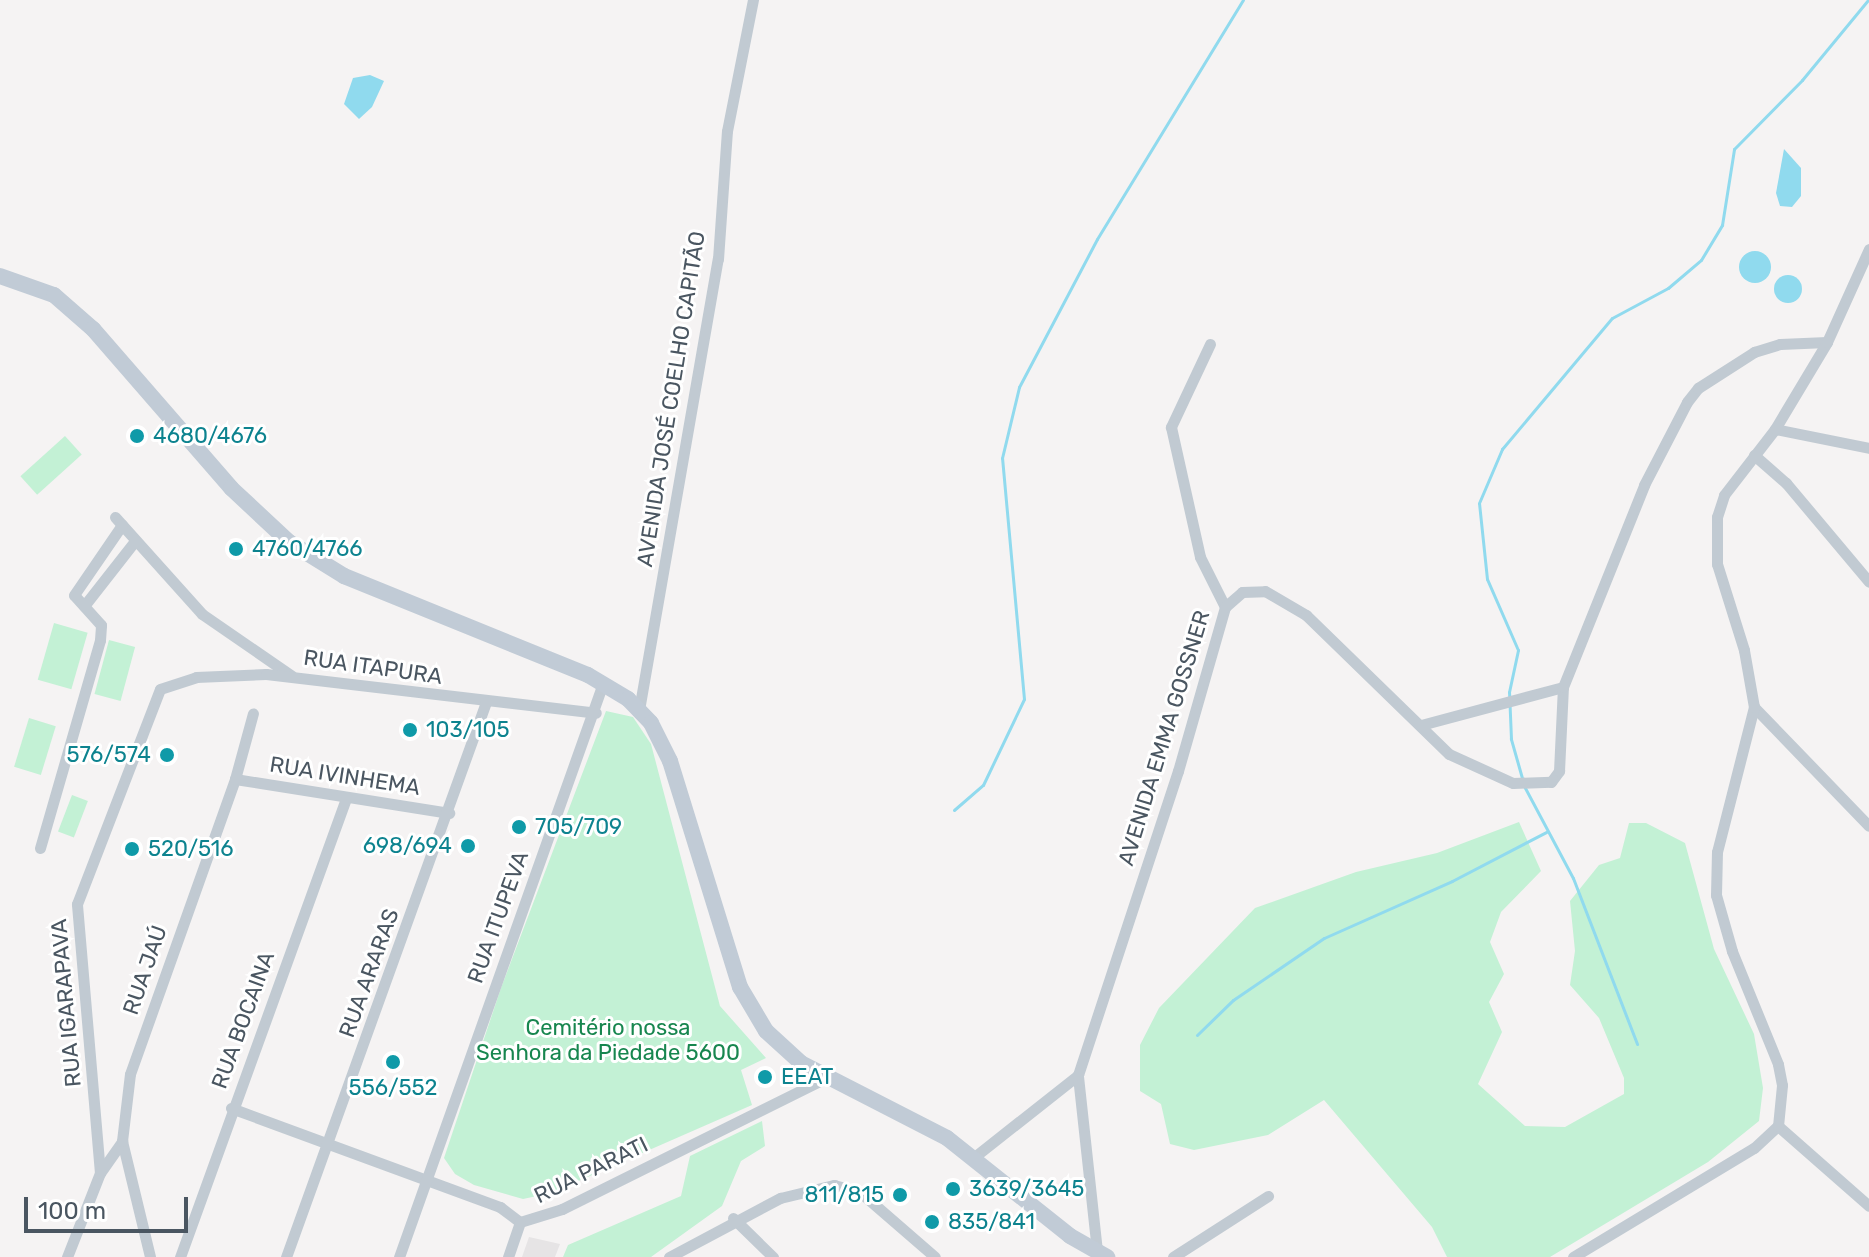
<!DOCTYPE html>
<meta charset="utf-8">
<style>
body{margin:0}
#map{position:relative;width:1869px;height:1257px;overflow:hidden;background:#f5f3f3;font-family:Rubik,sans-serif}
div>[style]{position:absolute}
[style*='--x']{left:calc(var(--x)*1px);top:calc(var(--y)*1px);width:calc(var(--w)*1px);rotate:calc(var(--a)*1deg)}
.education>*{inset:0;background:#e6e4e5}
.green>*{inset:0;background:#c3f1d5;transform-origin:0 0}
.water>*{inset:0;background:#90daee}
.round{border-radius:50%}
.stream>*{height:3px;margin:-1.5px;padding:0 1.5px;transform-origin:1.5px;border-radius:1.5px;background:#90daee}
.minor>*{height:11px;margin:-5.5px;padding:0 5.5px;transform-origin:5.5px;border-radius:5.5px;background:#c1cad2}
.secondary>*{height:16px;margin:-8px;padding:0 8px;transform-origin:8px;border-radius:8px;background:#c1cbd6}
.dots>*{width:22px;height:22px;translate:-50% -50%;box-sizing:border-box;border:4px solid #fff;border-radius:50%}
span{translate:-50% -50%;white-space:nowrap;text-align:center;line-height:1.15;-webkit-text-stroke:6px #fff;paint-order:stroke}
.street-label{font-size:22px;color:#4a5661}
.culture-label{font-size:22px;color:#0d838f}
.left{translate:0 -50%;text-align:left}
.right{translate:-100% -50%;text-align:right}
.park-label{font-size:22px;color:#17864f}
.scale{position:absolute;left:24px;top:1197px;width:164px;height:36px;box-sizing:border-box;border:4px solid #4a5661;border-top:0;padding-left:10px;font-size:24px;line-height:28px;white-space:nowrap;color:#4a5661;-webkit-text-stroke:6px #fff;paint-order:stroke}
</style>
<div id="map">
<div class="education">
<div style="clip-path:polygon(529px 1237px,560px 1244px,555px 1257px,522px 1257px)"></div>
</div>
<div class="green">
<div style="left:65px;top:436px;width:25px;height:60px;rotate:48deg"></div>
<div style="left:54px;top:623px;width:35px;height:59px;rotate:16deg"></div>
<div style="left:109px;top:640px;width:27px;height:56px;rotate:15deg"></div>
<div style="clip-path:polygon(606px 711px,633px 717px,651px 744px,720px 1006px,766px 1058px,741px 1070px,752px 1105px,551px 1193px,523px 1199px,474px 1185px,455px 1174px,444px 1158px,501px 988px)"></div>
<div style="left:29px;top:718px;width:28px;height:51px;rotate:17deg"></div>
<div style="left:72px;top:795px;width:17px;height:39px;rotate:21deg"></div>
<div style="clip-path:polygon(1519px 822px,1541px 871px,1501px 912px,1490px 942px,1504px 974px,1489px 1002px,1502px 1032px,1478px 1084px,1525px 1126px,1565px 1127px,1624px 1094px,1624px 1078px,1599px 1018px,1570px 985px,1575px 951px,1570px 901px,1599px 865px,1620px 858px,1629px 823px,1646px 823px,1685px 843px,1714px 949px,1754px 1034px,1763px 1088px,1759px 1121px,1708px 1162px,1550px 1257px,1447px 1257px,1432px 1227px,1324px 1100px,1268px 1135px,1194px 1150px,1170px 1144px,1161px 1104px,1140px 1091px,1140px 1045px,1159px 1008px,1255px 908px,1356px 872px,1437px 853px)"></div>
<div style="clip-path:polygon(762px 1121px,765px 1146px,741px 1161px,722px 1206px,651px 1257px,563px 1257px,568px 1245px,681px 1196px,690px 1156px)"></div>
</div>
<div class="water">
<div style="clip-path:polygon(370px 75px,384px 81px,372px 107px,359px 119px,344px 104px,353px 78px)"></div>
<div style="clip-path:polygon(1784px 149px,1801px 168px,1801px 196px,1792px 207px,1780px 206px,1776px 193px)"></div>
<div class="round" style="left:1739px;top:251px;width:32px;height:32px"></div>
<div class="round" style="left:1774px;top:275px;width:28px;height:28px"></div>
</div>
<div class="stream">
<div style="--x:1522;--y:778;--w:41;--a:-105.8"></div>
<div style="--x:1511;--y:739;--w:47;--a:-92.4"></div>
<div style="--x:1509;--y:692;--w:43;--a:-77.9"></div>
<div style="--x:1518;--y:650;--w:77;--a:-113.6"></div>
<div style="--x:1487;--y:579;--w:76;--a:-96"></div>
<div style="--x:1479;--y:503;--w:59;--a:-66.9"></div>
<div style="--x:1502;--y:449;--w:171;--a:-50"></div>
<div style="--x:1612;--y:318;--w:64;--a:-28.2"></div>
<div style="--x:1668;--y:288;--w:43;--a:-40.3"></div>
<div style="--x:1701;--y:260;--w:41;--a:-59"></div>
<div style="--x:1722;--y:225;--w:77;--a:-81"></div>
<div style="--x:1734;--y:149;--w:97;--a:-45.4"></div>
<div style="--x:1802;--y:80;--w:104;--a:-50.5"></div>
<div style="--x:1524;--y:786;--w:104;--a:62"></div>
<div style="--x:1573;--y:878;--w:178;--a:68.9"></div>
<div style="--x:954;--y:810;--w:38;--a:-41"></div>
<div style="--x:983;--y:785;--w:95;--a:-64.5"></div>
<div style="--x:1024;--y:699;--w:242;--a:-95.2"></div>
<div style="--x:1002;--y:458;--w:73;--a:-76.5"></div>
<div style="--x:1019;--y:387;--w:167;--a:-62.2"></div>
<div style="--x:1097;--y:239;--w:280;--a:-58.6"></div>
<div style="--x:1197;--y:1035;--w:50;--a:-44.2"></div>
<div style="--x:1233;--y:1000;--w:110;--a:-34.3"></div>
<div style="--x:1324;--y:938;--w:140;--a:-24"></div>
<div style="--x:1452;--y:881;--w:106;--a:-27.5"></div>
</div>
<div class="minor">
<div style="--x:1210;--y:344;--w:92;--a:115.2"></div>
<div style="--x:1171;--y:427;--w:133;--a:77.4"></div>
<div style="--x:1200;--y:557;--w:56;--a:63.4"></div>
<div style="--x:1775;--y:429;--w:96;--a:11.4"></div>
<div style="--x:1754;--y:455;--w:43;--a:41.2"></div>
<div style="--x:1786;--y:483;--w:129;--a:50"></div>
<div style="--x:115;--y:517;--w:130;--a:48.1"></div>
<div style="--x:202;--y:614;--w:109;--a:34.6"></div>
<div style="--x:84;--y:606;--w:83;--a:-51.9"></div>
<div style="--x:1754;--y:707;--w:165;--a:46"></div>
<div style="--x:639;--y:710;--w:458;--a:-80.1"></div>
<div style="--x:718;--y:259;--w:128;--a:-86"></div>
<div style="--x:727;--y:131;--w:134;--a:-78.8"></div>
<div style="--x:1421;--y:725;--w:147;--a:-15"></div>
<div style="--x:235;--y:779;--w:217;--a:9"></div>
<div style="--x:40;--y:848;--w:216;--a:-73.9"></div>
<div style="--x:100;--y:640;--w:15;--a:-86"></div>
<div style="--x:101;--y:625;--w:40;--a:-132"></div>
<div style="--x:74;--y:595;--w:85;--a:-55.6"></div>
<div style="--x:231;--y:1108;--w:287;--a:20.2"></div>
<div style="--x:500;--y:1207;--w:25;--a:37"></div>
<div style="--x:520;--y:1222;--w:44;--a:-17.2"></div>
<div style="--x:562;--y:1209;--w:297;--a:-26.4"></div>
<div style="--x:1778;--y:1126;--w:121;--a:41.3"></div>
<div style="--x:122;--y:1141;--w:119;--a:76.4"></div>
<div style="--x:973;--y:1158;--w:134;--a:-38.3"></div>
<div style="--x:100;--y:1173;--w:270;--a:-94.9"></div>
<div style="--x:77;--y:904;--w:230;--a:-68.9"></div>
<div style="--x:160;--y:689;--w:38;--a:-18"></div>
<div style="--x:196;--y:677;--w:70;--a:-2.5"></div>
<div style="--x:266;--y:674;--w:332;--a:6.7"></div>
<div style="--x:733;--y:1218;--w:56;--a:44.3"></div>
<div style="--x:1097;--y:1251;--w:177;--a:-96.2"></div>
<div style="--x:1078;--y:1075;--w:320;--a:-71.8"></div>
<div style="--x:1178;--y:771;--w:171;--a:-74"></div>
<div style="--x:1225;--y:607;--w:23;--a:-41"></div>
<div style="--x:1242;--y:592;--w:23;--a:-2"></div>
<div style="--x:1265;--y:591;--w:48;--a:30.3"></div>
<div style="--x:1306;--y:615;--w:199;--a:44.2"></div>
<div style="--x:1449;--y:754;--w:70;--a:24.4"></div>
<div style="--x:1513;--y:783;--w:38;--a:-2"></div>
<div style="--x:1551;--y:782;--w:14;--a:-54"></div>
<div style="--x:1559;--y:771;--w:84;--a:-87.3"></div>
<div style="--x:1563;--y:687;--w:218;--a:-68.1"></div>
<div style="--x:1644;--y:485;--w:93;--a:-62.6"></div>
<div style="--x:1687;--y:402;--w:18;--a:-52"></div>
<div style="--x:1698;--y:388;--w:67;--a:-32.7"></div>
<div style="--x:1754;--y:352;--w:27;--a:-17"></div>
<div style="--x:1780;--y:344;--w:47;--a:-2.4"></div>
<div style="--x:67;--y:1257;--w:90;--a:-68.6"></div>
<div style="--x:100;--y:1173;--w:39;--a:-55"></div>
<div style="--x:122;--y:1141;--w:67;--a:-83.2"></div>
<div style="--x:130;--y:1074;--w:313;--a:-70.4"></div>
<div style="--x:235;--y:779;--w:68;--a:-74.7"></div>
<div style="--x:180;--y:1257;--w:488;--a:-70.1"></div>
<div style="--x:286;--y:1257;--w:590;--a:-70.18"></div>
<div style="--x:399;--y:1257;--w:609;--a:-70.43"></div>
<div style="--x:508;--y:1257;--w:37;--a:-71"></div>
<div style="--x:669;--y:1257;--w:126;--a:-28"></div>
<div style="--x:780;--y:1198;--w:56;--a:-13.5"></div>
<div style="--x:834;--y:1185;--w:27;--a:15"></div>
<div style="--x:860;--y:1192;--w:99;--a:40.9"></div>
<div style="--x:1173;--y:1257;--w:113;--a:-32.7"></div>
<div style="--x:1573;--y:1257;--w:211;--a:-31.1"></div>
<div style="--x:1754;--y:1148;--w:33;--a:-43"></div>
<div style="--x:1778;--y:1126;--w:41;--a:-84.4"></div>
<div style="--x:1782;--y:1085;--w:21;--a:-101"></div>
<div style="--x:1778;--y:1064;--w:122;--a:-112.2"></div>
<div style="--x:1732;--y:951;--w:58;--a:-105.9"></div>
<div style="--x:1716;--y:895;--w:43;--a:-88.7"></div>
<div style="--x:1717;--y:852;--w:150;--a:-75.7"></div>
<div style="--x:1754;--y:707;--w:58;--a:-100"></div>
<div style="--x:1744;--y:650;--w:90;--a:-107.4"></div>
<div style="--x:1717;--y:564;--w:47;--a:-90"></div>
<div style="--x:1717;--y:517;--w:23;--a:-72"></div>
<div style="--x:1724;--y:495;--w:83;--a:-52.3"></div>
<div style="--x:1775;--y:429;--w:101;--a:-59.1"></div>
<div style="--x:1827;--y:342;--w:102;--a:-65.7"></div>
</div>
<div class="secondary">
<div style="--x:0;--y:276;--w:57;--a:19.4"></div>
<div style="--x:54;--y:295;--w:52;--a:41.1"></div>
<div style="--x:93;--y:329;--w:211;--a:49"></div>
<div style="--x:231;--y:488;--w:79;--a:43"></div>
<div style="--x:289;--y:542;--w:65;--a:31.7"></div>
<div style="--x:344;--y:576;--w:263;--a:22.1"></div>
<div style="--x:588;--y:675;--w:47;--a:31"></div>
<div style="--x:628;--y:699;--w:33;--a:46"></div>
<div style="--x:651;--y:723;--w:42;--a:63.4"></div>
<div style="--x:670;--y:761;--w:237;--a:72.8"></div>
<div style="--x:740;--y:987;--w:51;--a:59.4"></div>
<div style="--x:766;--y:1031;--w:47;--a:42.4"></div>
<div style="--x:801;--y:1063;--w:164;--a:27.2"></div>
<div style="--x:947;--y:1138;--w:157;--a:38.5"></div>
<div style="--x:1070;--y:1236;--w:43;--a:29.6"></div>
</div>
<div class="dots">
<div style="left:137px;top:436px;background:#0f9aa8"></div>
<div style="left:236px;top:549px;background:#0f9aa8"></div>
<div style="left:410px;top:730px;background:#0f9aa8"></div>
<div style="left:167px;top:755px;background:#0f9aa8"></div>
<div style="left:519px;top:827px;background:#0f9aa8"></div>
<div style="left:468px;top:846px;background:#0f9aa8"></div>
<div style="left:132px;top:849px;background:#0f9aa8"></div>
<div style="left:393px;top:1062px;background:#0f9aa8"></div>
<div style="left:765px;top:1077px;background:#0f9aa8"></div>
<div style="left:953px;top:1189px;background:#0f9aa8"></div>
<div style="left:900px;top:1195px;background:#0f9aa8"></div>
<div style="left:932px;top:1222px;background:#0f9aa8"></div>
</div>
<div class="street-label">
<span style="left:671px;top:399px;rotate:-81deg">AVENIDA JOSÉ COELHO CAPITÃO</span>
<span style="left:373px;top:667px;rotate:8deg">RUA ITAPURA</span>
<span style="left:1164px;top:738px;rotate:-73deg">AVENIDA EMMA GOSSNER</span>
<span style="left:345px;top:776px;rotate:9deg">RUA IVINHEMA</span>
<span style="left:498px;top:917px;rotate:-70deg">RUA ITUPEVA</span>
<span style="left:145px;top:970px;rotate:-71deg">RUA JAÚ</span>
<span style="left:369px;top:973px;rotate:-70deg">RUA ARARAS</span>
<span style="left:66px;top:1003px;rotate:-95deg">RUA IGARAPAVA</span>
<span style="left:243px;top:1020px;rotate:-70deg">RUA BOCAINA</span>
<span style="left:591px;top:1170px;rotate:-26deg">RUA PARATI</span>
</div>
<div class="culture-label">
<span class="left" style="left:153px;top:436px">4680/4676</span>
<span class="left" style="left:252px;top:549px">4760/4766</span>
<span class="left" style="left:426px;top:730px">103/105</span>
<span class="right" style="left:151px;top:755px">576/574</span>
<span class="left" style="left:535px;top:827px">705/709</span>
<span class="right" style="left:452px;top:846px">698/694</span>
<span class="left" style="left:148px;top:849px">520/516</span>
<span class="left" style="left:781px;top:1077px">EEAT</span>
<span style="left:393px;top:1088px">556/552</span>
<span class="left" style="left:969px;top:1189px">3639/3645</span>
<span class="right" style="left:884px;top:1195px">811/815</span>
<span class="left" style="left:948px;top:1222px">835/841</span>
</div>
<div class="park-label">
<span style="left:608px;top:1040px">Cemitério nossa<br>Senhora da Piedade 5600</span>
</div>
<div class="scale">100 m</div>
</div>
